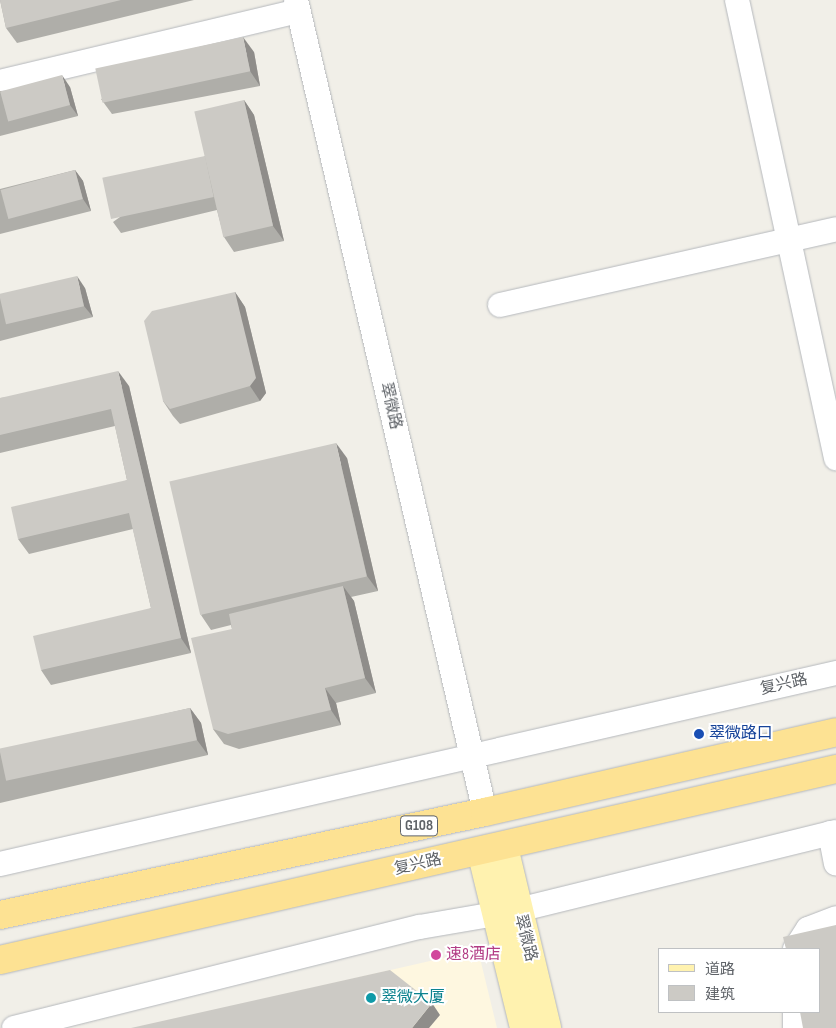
<!DOCTYPE html>
<meta charset="utf-8">
<style>
body{margin:0}
#map{position:relative;width:836px;height:1028px;overflow:hidden;background:#f1efe8;font-family:"Sofia Sans Condensed","Noto Sans SC",sans-serif}
div>[style]{position:absolute}
[style*='--x']{left:calc(var(--x)*1px);top:calc(var(--y)*1px);width:calc(var(--w)*1px);rotate:calc(var(--a)*1deg)}
.commercial>*{inset:0;background:#fef7e0}
.roads{filter:drop-shadow(0 0 1px #b5b8bc) drop-shadow(0 0 1px #b5b8bc)}
.minor>*{height:24px;margin:-12px;padding:0 12px;transform-origin:12px;border-radius:12px;background:#fff}
.major>*{height:28px;margin:-14px;padding:0 14px;transform-origin:14px;border-radius:14px;background:#fff2af}
.highway>*{height:28px;margin:-14px;padding:0 14px;transform-origin:14px;border-radius:14px;background:#fde293}
.wall>*{inset:0;background:#afaea9}
.shaded-wall>*{inset:0;background:#8f8d8a}
.building>*{inset:0;background:#cccac5;transform-origin:0 0}
.dots>*{width:14px;height:14px;translate:-50% -50%;box-sizing:border-box;border:2px solid #fff;border-radius:50%}
span{translate:-50% -50%;white-space:nowrap;text-align:center;line-height:1.15;-webkit-text-stroke:4px #fff;paint-order:stroke}
.shield-label span{padding:1px 4px;background:#fff;border:1px solid;border-radius:4px;-webkit-text-stroke-width:0}
.shield-label{font-size:15px;color:#5f6368;font-weight:700}
.street-label{font-size:16px;color:#5f6368}
.transit-label{font-size:16px;color:#164399}
.left{translate:0 -50%;text-align:left}
.hotel-label{font-size:16px;color:#b23c85}
.culture-label{font-size:16px;color:#0d838f}
.legend{position:absolute;left:658px;top:948px;width:162px;height:65px;box-sizing:border-box;background:#fff;border:1px solid #bfc1c3;margin:0;padding:6px 9px;list-style:none;font-size:15px;color:#5f6368}
.legend li{display:flex;align-items:center;gap:10px;height:25px}
.legend b{width:25px;border:1px solid #bfc1c3}
</style>
<div id="map">
<div class="commercial">
<div style="clip-path:polygon(478px 950px,497px 1028px,137px 1028px)"></div>
</div>
<div class="roads">
<div class="minor">
<div style="--x:296;--y:0;--w:834;--a:76.9"></div>
<div style="--x:737;--y:0;--w:469;--a:77.8"></div>
<div style="--x:0;--y:82;--w:306;--a:-13.4"></div>
<div style="--x:500;--y:305;--w:344;--a:-12.7"></div>
<div style="--x:830;--y:833;--w:31;--a:79"></div>
<div style="--x:0;--y:864;--w:858;--a:-12.87"></div>
<div style="--x:795;--y:949;--w:24;--a:-57"></div>
<div style="--x:808;--y:929;--w:30;--a:-21"></div>
<div style="--x:795;--y:1012;--w:16;--a:90"></div>
<div style="--x:14;--y:1028;--w:418;--a:-14"></div>
<div style="--x:420;--y:927;--w:99;--a:-9.8"></div>
<div style="--x:518;--y:910;--w:327;--a:-13.8"></div>
</div>
<div class="major">
<div style="--x:504;--y:847;--w:186;--a:76.6"></div>
<div style="--x:481;--y:851;--w:182;--a:76.3"></div>
</div>
<div class="highway">
<div style="--x:0;--y:915;--w:496;--a:-12"></div>
<div style="--x:485;--y:812;--w:360;--a:-12.8"></div>
<div style="--x:0;--y:960;--w:858;--a:-12.87"></div>
</div>
</div>
<div class="wall">
<div style="clip-path:polygon(0 0,194px 0,17px 43px,6px 28px)"></div>
<div style="clip-path:polygon(254px 52px,260px 86px,112px 114px,101px 99px)"></div>
<div style="clip-path:polygon(70px 87px,78px 116px,0 136px,0 91px)"></div>
<div style="clip-path:polygon(244px 100px,254px 115px,284px 241px,234px 252px,224px 237px,217px 210px,121px 233px,113px 222px,205px 156px)"></div>
<div style="clip-path:polygon(75px 170px,83px 181px,91px 211px,0 234px,0 189px)"></div>
<div style="clip-path:polygon(85px 288px,93px 317px,0 341px,0 296px)"></div>
<div style="clip-path:polygon(235px 292px,245px 307px,266px 393px,260px 401px,180px 424px,173px 416px,163px 401px)"></div>
<div style="clip-path:polygon(129px 386px,191px 653px,51px 685px,41px 670px,151px 608px,133px 529px,29px 554px,18px 539px,127px 480px,115px 426px,0 453px,0 398px)"></div>
<div style="clip-path:polygon(347px 458px,378px 591px,351px 597px,354px 601px,376px 693px,336px 703px,341px 725px,239px 749px,224px 744px,213px 729px,232px 629px,231px 625px,211px 630px,201px 615px)"></div>
<div style="clip-path:polygon(190px 708px,201px 723px,208px 755px,0 803px,0 752px)"></div>
</div>
<div class="shaded-wall">
<div style="clip-path:polygon(243px 37px,254px 52px,260px 86px,250px 71px)"></div>
<div style="clip-path:polygon(62px 75px,70px 87px,78px 116px,70px 105px)"></div>
<div style="clip-path:polygon(244px 100px,254px 115px,284px 241px,273px 226px)"></div>
<div style="clip-path:polygon(75px 170px,83px 181px,91px 211px,83px 199px)"></div>
<div style="clip-path:polygon(77px 276px,85px 288px,93px 317px,84px 306px)"></div>
<div style="clip-path:polygon(235px 292px,245px 307px,266px 393px,260px 401px,250px 386px)"></div>
<div style="clip-path:polygon(118px 371px,129px 386px,191px 653px,181px 638px)"></div>
<div style="clip-path:polygon(336px 443px,347px 458px,378px 591px,367px 576px)"></div>
<div style="clip-path:polygon(343px 586px,354px 601px,376px 693px,365px 678px)"></div>
<div style="clip-path:polygon(325px 688px,336px 703px,341px 725px,331px 710px)"></div>
<div style="clip-path:polygon(190px 708px,201px 723px,208px 755px,197px 740px)"></div>
<div style="clip-path:polygon(432px 1003px,440px 1015px,429px 1028px,412px 1028px)"></div>
</div>
<div class="building">
<div style="clip-path:polygon(0 0,121px 0,6px 28px)"></div>
<div style="left:243px;top:37px;width:35px;height:151px;rotate:78deg"></div>
<div style="left:62px;top:75px;width:31px;height:64px;rotate:75deg"></div>
<div style="left:244px;top:100px;width:129px;height:51px;rotate:77deg"></div>
<div style="left:205px;top:156px;width:42px;height:105px;rotate:78deg"></div>
<div style="left:75px;top:170px;width:30px;height:77px;rotate:75deg"></div>
<div style="left:77px;top:276px;width:31px;height:80px;rotate:77deg"></div>
<div style="clip-path:polygon(235px 292px,256px 378px,250px 386px,170px 409px,163px 401px,144px 321px,152px 311px)"></div>
<div style="clip-path:polygon(118px 371px,181px 638px,41px 670px,33px 636px,151px 608px,129px 513px,18px 539px,11px 507px,127px 480px,111px 409px,0 435px,0 398px)"></div>
<div style="left:336px;top:443px;width:137px;height:171px;rotate:77deg"></div>
<div style="clip-path:polygon(343px 586px,365px 678px,325px 688px,331px 710px,228px 734px,213px 729px,191px 638px,232px 629px,229px 614px)"></div>
<div style="left:190px;top:708px;width:33px;height:195px;rotate:78deg"></div>
<div style="clip-path:polygon(836px 925px,836px 1028px,803px 1028px,800px 1012px,820px 1012px,820px 949px,786px 949px,783px 937px)"></div>
<div style="clip-path:polygon(390px 970px,432px 1003px,412px 1028px,131px 1028px)"></div>
</div>
<div class="dots">
<div style="left:699px;top:734px;background:#1a4fb4"></div>
<div style="left:436px;top:955px;background:#d1479c"></div>
<div style="left:371px;top:998px;background:#0f9aa8"></div>
</div>
<div class="shield-label">
<span style="left:419px;top:826px">G108</span>
</div>
<div class="street-label">
<span style="left:390px;top:406px;rotate:77deg">翠微路</span>
<span style="left:784px;top:685px;rotate:-13deg">复兴路</span>
<span style="left:418px;top:865px;rotate:-13deg">复兴路</span>
<span style="left:525px;top:938px;rotate:76deg">翠微路</span>
</div>
<div class="transit-label">
<span class="left" style="left:709px;top:734px">翠微路口</span>
</div>
<div class="hotel-label">
<span class="left" style="left:446px;top:955px">速8酒店</span>
</div>
<div class="culture-label">
<span class="left" style="left:381px;top:998px">翠微大厦</span>
</div>
<ul class="legend">
<li><b style="height:6px;background:#fff2af"></b>道路</li>
<li><b style="height:14px;background:#cccac5"></b>建筑</li>
</ul>
</div>
